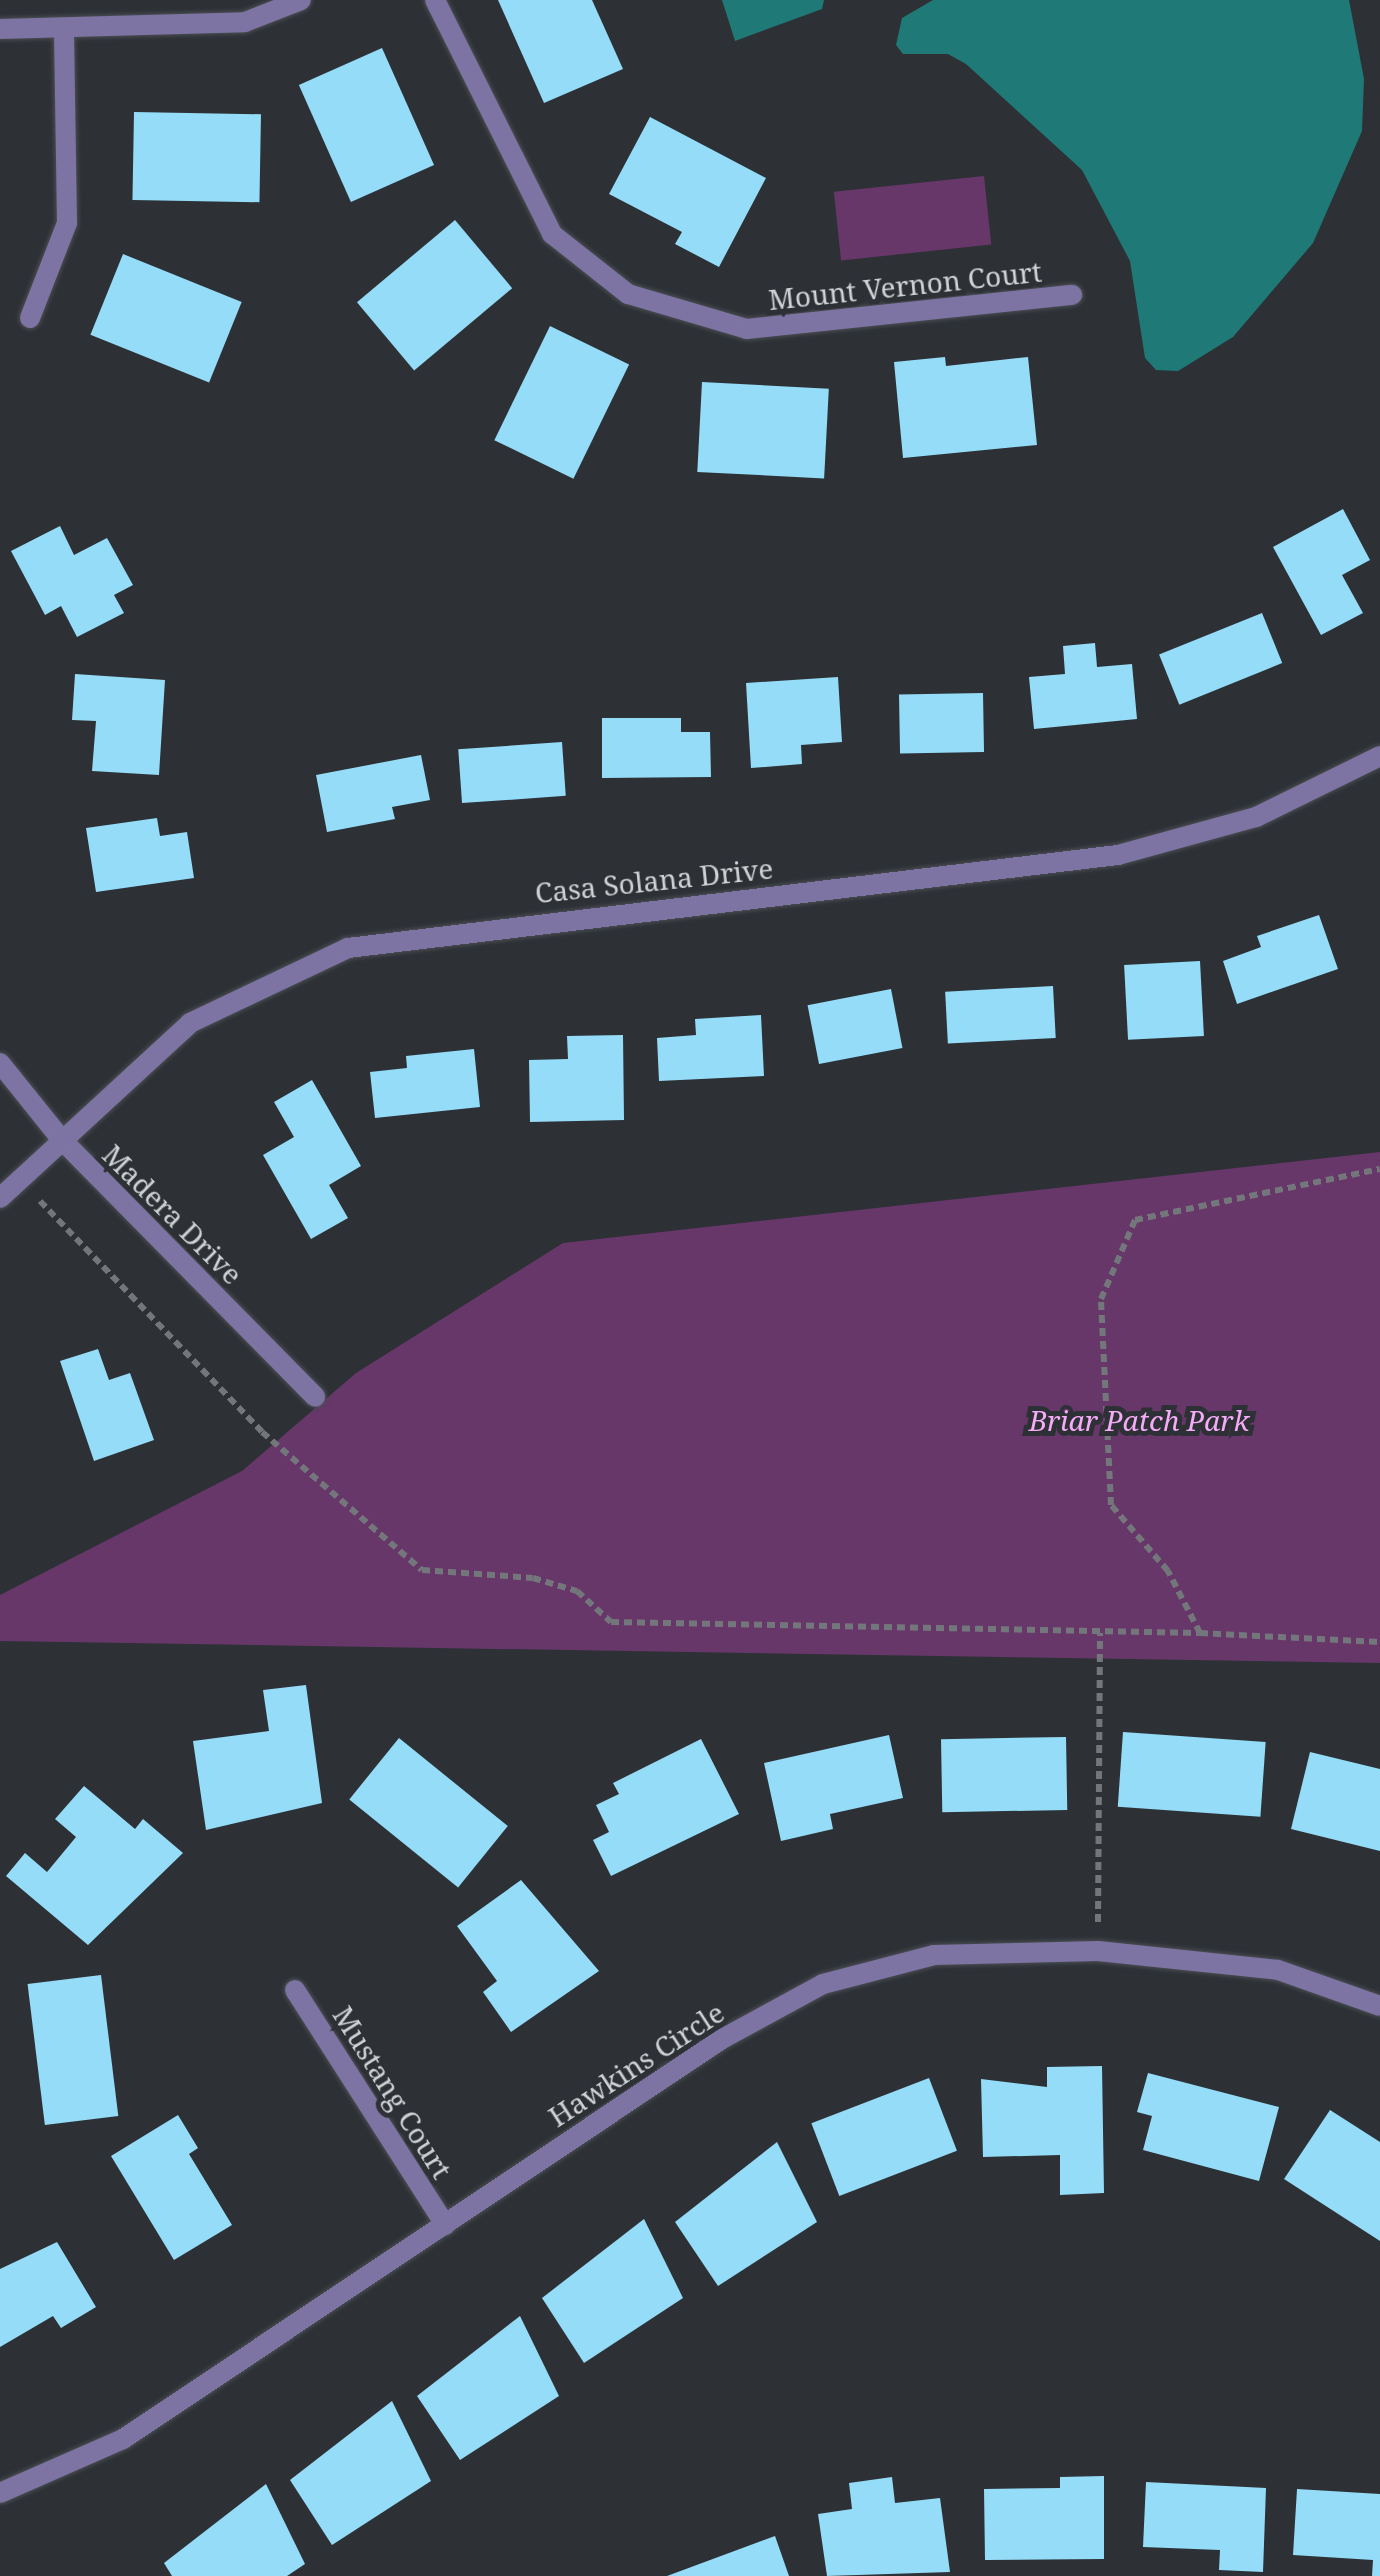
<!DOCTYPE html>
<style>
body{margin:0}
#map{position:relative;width:1380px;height:2576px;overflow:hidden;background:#2d3136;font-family:"Noto Serif",serif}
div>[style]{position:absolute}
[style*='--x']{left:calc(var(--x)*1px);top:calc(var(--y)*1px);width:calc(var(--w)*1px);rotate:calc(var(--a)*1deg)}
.green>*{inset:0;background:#673769;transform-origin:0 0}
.water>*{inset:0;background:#1f7976}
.building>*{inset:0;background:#95dcf8;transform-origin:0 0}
.path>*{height:6px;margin-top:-3px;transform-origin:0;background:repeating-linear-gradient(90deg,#73767a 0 8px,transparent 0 13px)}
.roads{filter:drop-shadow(0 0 2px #4a4e53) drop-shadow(0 0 2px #4a4e53)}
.minor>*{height:20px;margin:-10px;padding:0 10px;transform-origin:10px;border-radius:10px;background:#7d74a4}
span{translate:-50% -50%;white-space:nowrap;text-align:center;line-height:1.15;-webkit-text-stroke:10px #2d3136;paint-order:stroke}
.street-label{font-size:28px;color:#d0d3d6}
.park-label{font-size:28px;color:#f5abf7;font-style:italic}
</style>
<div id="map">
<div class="green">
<div style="left:984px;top:176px;width:69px;height:151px;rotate:84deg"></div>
<div style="clip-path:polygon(1380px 1152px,1380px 1663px,0 1641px,0 1595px,242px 1471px,356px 1373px,563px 1243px)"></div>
</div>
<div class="water">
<div style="clip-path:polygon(722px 0,824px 0,822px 9px,735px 41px)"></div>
<div style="clip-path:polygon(933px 0,1349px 0,1364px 79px,1362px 131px,1313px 243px,1233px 337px,1178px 371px,1156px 370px,1145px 358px,1130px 261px,1082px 170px,966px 64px,948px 54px,903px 54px,896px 45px,902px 18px)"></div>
</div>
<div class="building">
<div style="clip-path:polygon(498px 0,592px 0,623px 69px,544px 103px)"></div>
<div style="left:382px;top:48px;width:128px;height:91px;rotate:66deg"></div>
<div style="left:134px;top:112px;width:127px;height:88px;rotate:1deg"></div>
<div style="clip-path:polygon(650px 117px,766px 178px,719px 267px,675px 244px,682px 232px,609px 194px)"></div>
<div style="left:455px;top:220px;width:89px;height:128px;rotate:50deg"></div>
<div style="left:123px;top:254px;width:128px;height:87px;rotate:22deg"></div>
<div style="left:550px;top:326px;width:88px;height:127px;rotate:26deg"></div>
<div style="clip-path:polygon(945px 357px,946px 366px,1028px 357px,1037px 445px,903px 458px,894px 362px)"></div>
<div style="left:702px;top:382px;width:127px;height:90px;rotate:3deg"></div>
<div style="clip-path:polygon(1343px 509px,1370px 560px,1342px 575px,1363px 613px,1321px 635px,1273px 547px)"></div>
<div style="clip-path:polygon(60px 526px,74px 555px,107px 538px,133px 585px,114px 595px,124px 613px,77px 637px,61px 606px,45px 615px,11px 551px)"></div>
<div style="left:1262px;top:613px;width:54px;height:111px;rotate:68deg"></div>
<div style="clip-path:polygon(1095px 643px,1097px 667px,1132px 664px,1137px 719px,1034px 729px,1029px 677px,1065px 674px,1063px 646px)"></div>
<div style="clip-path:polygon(75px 674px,165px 680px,159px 775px,92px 771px,96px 721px,72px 720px)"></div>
<div style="clip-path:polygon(838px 677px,842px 742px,801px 745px,802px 764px,751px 768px,746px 683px)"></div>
<div style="left:983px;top:693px;width:59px;height:84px;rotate:89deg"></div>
<div style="clip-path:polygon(602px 718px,681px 718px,681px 732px,710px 732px,711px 777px,602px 778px)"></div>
<div style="left:562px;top:742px;width:54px;height:104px;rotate:86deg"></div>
<div style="clip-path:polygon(421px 755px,430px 800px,392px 807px,395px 819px,327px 832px,316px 775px)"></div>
<div style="clip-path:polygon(157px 818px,160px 836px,187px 832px,194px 878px,96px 892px,86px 828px)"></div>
<div style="clip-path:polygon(1319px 915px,1338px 969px,1237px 1004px,1223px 961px,1261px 947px,1257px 936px)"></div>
<div style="left:1200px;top:961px;width:75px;height:76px;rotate:87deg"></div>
<div style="left:1053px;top:986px;width:52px;height:108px;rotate:87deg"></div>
<div style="left:891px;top:989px;width:60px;height:85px;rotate:79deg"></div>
<div style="clip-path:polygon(761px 1015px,764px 1076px,659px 1081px,657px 1038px,696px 1035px,695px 1019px)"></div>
<div style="clip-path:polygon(623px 1035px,624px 1120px,530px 1122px,529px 1060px,568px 1059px,567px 1036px)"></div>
<div style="clip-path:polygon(474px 1049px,480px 1107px,375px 1118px,370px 1072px,407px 1068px,406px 1056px)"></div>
<div style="clip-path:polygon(312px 1080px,361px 1166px,329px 1185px,348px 1218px,311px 1239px,263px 1155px,294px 1137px,274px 1102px)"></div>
<div style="clip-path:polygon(98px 1349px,109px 1380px,130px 1373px,154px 1440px,94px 1461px,60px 1361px)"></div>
<div style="clip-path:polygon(306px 1685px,322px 1803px,206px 1830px,193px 1741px,269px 1731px,263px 1690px)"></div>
<div style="left:1123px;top:1732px;width:143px;height:75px;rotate:4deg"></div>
<div style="clip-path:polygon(889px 1735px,903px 1798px,830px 1814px,833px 1829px,781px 1841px,764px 1763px)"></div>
<div style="left:1066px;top:1737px;width:73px;height:125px;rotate:89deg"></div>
<div style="left:399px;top:1738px;width:140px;height:79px;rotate:39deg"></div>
<div style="clip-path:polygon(701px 1739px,739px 1814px,611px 1876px,593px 1840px,609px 1832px,596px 1805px,619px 1794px,613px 1783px)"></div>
<div style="clip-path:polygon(1310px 1752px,1380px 1769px,1380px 1851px,1291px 1829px)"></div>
<div style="clip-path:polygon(84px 1786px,135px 1829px,143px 1819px,183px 1853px,88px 1945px,6px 1876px,25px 1853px,47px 1872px,76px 1837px,55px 1819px)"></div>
<div style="clip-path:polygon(521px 1880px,599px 1971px,511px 2032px,483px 1992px,497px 1981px,457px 1926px)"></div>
<div style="left:101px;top:1975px;width:142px;height:74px;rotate:83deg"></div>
<div style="clip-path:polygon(1102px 2066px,1104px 2193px,1060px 2195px,1060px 2155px,983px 2157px,981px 2079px,1047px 2087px,1047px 2067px)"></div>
<div style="clip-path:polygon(1148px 2073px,1279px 2107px,1259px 2181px,1143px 2150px,1152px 2116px,1137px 2112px)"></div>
<div style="left:929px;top:2078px;width:78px;height:126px;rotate:69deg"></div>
<div style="clip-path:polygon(1330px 2110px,1380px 2142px,1380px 2241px,1284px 2179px)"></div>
<div style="clip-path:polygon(178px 2115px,198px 2148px,189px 2154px,232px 2225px,174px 2260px,111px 2156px)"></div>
<div style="clip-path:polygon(777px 2142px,817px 2222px,718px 2286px,675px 2222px)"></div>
<div style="clip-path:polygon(644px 2219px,683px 2298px,584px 2363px,542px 2298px)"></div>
<div style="clip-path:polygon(57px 2242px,96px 2307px,61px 2328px,53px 2316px,0 2347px,0 2269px)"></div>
<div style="clip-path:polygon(520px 2316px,559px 2396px,460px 2460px,417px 2396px)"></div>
<div style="clip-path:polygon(392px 2401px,431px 2481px,332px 2545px,290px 2480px)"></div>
<div style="clip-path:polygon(1104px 2476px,1104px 2559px,985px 2560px,984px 2489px,1060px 2488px,1060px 2477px)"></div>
<div style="clip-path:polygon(892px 2477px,895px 2503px,940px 2498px,950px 2572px,827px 2576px,818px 2514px,852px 2509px,849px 2483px)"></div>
<div style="clip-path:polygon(1146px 2482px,1266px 2488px,1263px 2572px,1219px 2570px,1220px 2550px,1143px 2547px)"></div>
<div style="clip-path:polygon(266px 2484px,305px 2564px,287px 2576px,172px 2576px,164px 2563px)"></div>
<div style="clip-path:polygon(1297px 2489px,1380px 2494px,1380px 2576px,1372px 2576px,1373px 2560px,1293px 2555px)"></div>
<div style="clip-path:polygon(775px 2536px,789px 2576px,667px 2576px)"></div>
</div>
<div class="path">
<div style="--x:40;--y:1201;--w:320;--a:46.1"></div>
<div style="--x:262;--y:1432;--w:211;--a:40.8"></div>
<div style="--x:422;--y:1570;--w:111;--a:4.1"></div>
<div style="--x:533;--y:1578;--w:46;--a:16.5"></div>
<div style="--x:577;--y:1591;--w:46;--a:42.4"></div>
<div style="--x:611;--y:1622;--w:589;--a:1.07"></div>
<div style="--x:1200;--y:1633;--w:70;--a:-117.3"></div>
<div style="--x:1168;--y:1571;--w:87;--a:-130.8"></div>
<div style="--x:1111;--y:1505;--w:206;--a:-92.8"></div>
<div style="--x:1101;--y:1299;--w:86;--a:-66.7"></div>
<div style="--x:1135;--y:1220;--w:250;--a:-11.8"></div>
<div style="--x:1200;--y:1633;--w:180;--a:2.9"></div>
<div style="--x:1098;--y:1922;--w:289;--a:-89.6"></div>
</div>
<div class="roads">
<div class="minor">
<div style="--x:435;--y:0;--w:262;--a:63.4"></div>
<div style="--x:552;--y:234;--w:97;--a:38.3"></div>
<div style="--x:628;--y:294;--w:124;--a:16.4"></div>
<div style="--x:747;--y:329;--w:327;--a:-6"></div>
<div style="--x:0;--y:29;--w:245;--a:-1.6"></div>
<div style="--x:245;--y:22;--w:60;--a:-21.4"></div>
<div style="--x:30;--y:318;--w:102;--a:-68.7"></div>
<div style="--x:67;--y:223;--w:190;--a:-90.9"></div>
<div style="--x:0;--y:1063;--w:97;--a:51.2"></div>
<div style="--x:61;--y:1139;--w:362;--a:45.4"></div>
<div style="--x:0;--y:1198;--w:258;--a:-42.6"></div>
<div style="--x:190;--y:1023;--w:175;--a:-25.4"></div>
<div style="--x:348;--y:948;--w:776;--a:-6.89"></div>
<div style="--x:1118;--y:855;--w:143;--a:-15.4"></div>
<div style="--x:1256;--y:817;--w:138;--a:-26.2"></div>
<div style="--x:295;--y:1990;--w:279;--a:57.4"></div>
<div style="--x:0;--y:2493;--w:134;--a:-23.7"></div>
<div style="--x:123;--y:2439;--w:720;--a:-33.73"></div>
<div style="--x:722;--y:2039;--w:115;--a:-28.6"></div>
<div style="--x:823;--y:1984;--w:115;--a:-14.6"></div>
<div style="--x:934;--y:1955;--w:164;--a:-1.4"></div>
<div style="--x:1098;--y:1951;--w:181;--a:6"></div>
<div style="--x:1278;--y:1970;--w:108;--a:19.4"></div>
</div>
</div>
<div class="street-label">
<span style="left:905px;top:285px;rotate:-6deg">Mount Vernon Court</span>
<span style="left:654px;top:880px;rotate:-6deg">Casa Solana Drive</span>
<span style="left:173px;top:1214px;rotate:45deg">Madera Drive</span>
<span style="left:636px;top:2064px;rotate:-33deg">Hawkins Circle</span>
<span style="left:393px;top:2092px;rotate:58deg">Mustang Court</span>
</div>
<div class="park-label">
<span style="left:1139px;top:1420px">Briar Patch Park</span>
</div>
</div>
